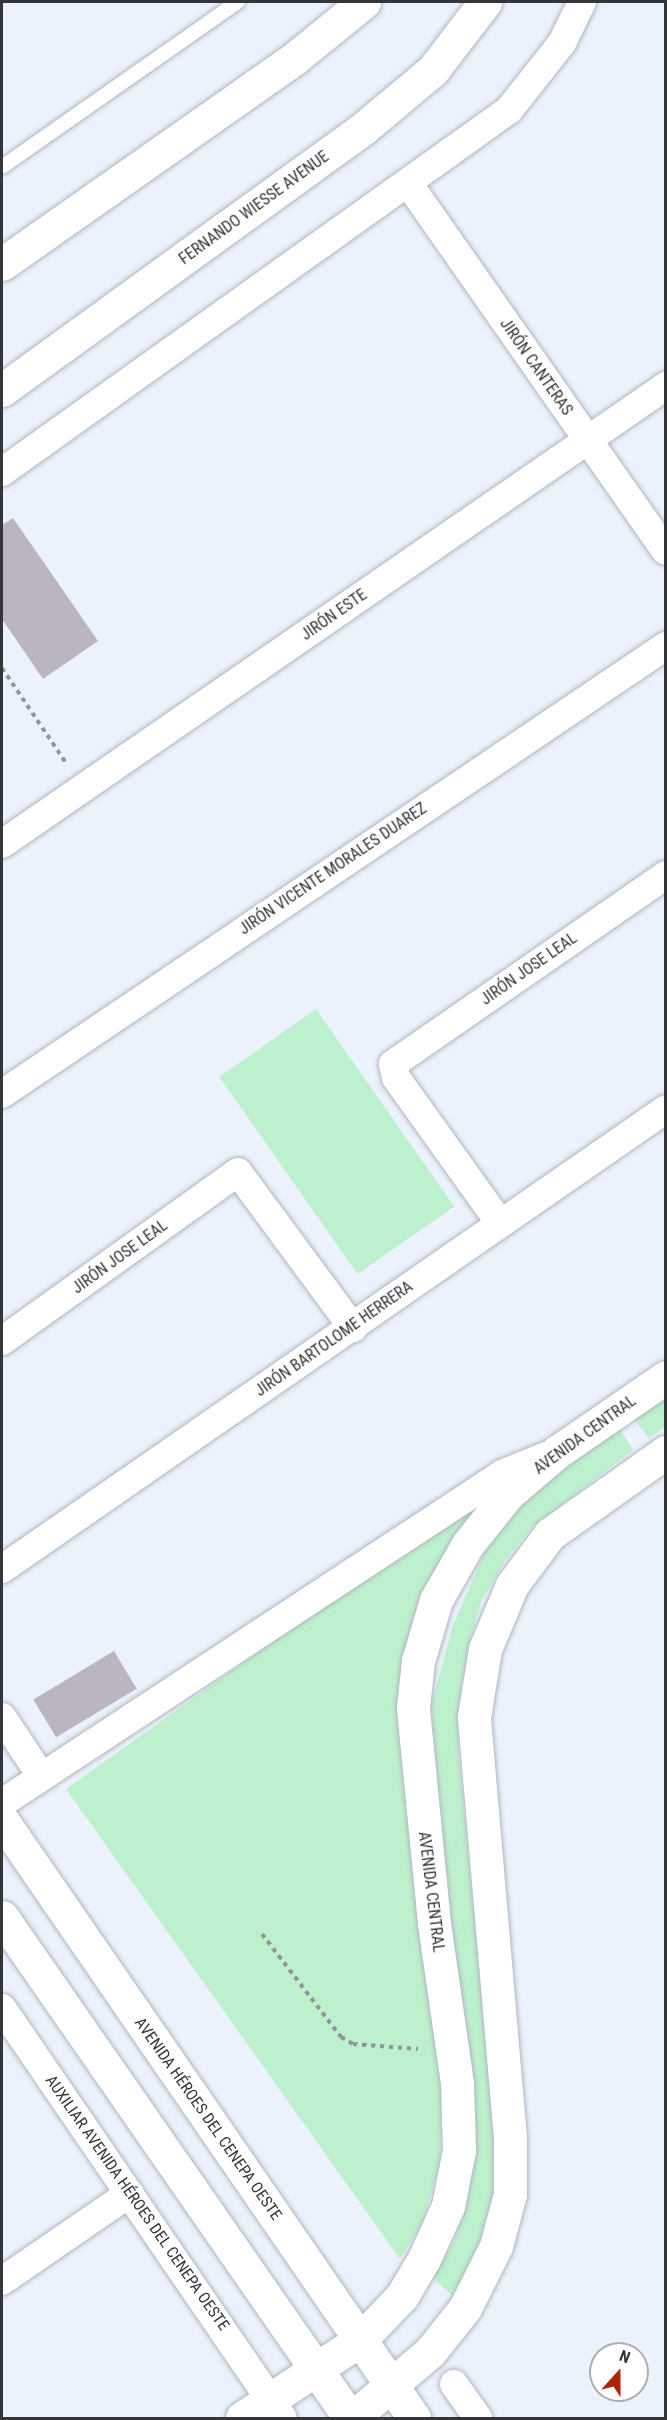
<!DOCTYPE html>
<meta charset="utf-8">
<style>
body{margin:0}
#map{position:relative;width:667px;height:2420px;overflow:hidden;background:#ebf2fc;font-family:"Roboto Condensed",sans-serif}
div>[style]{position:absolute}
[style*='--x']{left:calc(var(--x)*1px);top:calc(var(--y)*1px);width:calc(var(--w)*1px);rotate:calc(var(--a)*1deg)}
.green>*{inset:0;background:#bdf1cd;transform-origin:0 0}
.building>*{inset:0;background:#bab5bf;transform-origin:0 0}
.path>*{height:4px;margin-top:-2px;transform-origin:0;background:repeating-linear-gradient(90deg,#90949c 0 4.5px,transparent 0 9px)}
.roads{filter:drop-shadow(0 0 2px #b0b6c0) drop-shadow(0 0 2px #b0b6c0)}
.lane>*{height:14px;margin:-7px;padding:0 7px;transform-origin:7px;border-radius:7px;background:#fff}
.street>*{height:28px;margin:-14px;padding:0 14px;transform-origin:14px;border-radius:14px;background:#fff}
.secondary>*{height:33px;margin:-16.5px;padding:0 16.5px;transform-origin:16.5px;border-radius:16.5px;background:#fff}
.primary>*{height:33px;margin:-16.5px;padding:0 16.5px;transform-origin:16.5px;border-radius:16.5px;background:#fff}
span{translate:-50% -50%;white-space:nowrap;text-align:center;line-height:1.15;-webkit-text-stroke:4.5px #fff;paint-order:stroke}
.street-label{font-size:16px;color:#333539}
.frame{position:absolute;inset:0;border:3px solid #333539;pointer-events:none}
.north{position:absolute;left:589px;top:2342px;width:60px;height:60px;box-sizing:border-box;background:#fff;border:2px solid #adaeb0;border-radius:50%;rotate:21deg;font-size:16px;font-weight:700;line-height:24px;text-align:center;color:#333539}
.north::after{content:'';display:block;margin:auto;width:21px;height:27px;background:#af2301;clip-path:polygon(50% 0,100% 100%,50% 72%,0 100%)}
</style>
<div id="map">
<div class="green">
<div style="left:316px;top:1009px;width:241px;height:118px;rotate:55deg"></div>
<div style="clip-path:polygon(665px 1395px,665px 1427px,649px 1438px,633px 1418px)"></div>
<div style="clip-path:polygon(619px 1428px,633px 1450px,531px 1528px,504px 1562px,481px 1602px,470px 1640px,461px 1688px,458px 1750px,499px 2172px,490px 2223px,463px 2284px,452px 2295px,431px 2277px,453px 2244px,467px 2203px,471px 2163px,431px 1706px,453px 1625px,484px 1554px,514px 1510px,549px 1476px)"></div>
<div style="clip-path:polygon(482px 1493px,424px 1612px,442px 2092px,440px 2162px,422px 2225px,400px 2259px,66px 1789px)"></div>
</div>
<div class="building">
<div style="clip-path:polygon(13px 518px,98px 641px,43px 679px,2px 619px,2px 525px)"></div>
<div style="left:114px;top:1651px;width:44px;height:94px;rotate:59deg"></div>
</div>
<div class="path">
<div style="--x:2;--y:668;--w:115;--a:56"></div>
<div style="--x:262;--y:1934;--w:130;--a:52.5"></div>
<div style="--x:341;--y:2037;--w:14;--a:30"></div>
<div style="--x:353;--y:2044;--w:65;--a:4.4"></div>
</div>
<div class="roads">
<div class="lane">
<div style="--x:2;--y:167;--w:288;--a:-35"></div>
</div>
<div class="street">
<div style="--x:408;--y:183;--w:449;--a:55"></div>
<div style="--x:2;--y:472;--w:623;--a:-35.53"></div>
<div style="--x:509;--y:110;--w:85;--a:-51.7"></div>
<div style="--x:562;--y:43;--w:46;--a:-64"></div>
<div style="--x:2;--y:844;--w:807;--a:-34.6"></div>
<div style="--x:2;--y:1094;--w:801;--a:-34.01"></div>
<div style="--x:500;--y:1223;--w:178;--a:-125.6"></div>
<div style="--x:396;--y:1078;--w:14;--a:-102"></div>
<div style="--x:393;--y:1064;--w:332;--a:-34.7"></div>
<div style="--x:2;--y:1341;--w:290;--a:-35.6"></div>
<div style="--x:238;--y:1172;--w:194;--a:53.6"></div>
<div style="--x:2;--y:1569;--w:808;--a:-34.71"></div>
<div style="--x:2;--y:1717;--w:72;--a:56.3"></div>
<div style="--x:2;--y:1803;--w:599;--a:-33.34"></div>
<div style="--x:502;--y:1474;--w:48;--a:-22.2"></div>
<div style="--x:2;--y:2008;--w:497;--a:55.6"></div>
<div style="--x:2;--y:2281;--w:155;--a:-34.5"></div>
<div style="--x:454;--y:2384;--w:42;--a:54.8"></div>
</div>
<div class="secondary">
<div style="--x:2;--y:1820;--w:726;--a:55.43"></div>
<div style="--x:2;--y:1917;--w:610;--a:55.22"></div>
<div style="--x:242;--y:2418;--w:141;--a:-33.5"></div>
<div style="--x:360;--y:2340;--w:61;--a:-46.3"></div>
<div style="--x:402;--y:2296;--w:43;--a:-59.3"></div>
<div style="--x:424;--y:2259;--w:58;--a:-65.6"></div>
<div style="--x:448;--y:2206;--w:57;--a:-78.9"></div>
<div style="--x:459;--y:2150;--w:67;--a:-91.7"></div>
<div style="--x:457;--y:2083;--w:162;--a:-98.2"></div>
<div style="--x:434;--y:1923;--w:217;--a:-95.6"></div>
<div style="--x:413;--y:1707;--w:46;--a:-83.8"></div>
<div style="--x:418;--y:1661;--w:64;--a:-73.6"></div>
<div style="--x:436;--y:1600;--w:64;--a:-60.3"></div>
<div style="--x:468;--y:1544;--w:64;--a:-51.3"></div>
<div style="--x:508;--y:1494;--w:65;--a:-40.6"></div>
<div style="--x:557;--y:1452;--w:132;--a:-34.5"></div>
<div style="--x:352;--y:2418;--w:102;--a:-40.2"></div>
<div style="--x:430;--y:2352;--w:56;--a:-51.5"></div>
<div style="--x:465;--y:2308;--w:69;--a:-63.4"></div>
<div style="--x:496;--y:2246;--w:54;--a:-74.9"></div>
<div style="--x:510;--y:2194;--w:56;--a:-90"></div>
<div style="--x:510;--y:2138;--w:423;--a:-94.9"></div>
<div style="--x:474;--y:1717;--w:69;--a:-80.8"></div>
<div style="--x:485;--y:1649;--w:69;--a:-67.1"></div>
<div style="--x:512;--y:1585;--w:64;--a:-53.3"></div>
<div style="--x:550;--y:1534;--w:142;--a:-35.3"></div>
</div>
<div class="primary">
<div style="--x:2;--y:264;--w:358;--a:-35.1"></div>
<div style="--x:295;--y:58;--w:89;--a:-39.1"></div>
<div style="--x:2;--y:390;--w:448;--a:-35.9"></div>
<div style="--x:365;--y:127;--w:89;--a:-40"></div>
<div style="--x:433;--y:70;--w:86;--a:-52.6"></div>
</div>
</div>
<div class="street-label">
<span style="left:254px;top:208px;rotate:-36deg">FERNANDO WIESSE AVENUE</span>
<span style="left:536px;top:367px;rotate:55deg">JIRÓN CANTERAS</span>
<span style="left:334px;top:615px;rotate:-35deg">JIRÓN ESTE</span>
<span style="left:333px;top:869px;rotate:-34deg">JIRÓN VICENTE MORALES DUAREZ</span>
<span style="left:529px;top:969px;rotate:-35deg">JIRÓN JOSE LEAL</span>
<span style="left:120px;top:1257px;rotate:-36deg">JIRÓN JOSE LEAL</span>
<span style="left:334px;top:1339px;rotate:-35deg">JIRÓN BARTOLOME HERRERA</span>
<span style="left:585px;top:1435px;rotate:-36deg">AVENIDA CENTRAL</span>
<span style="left:431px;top:1892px;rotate:83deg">AVENIDA CENTRAL</span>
<span style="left:208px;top:2119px;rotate:55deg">AVENIDA HÉROES DEL CENEPA OESTE</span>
<span style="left:137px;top:2203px;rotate:55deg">AUXILIAR AVENIDA HÉROES DEL CENEPA OESTE</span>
</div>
<div class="frame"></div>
<div class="north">N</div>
</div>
